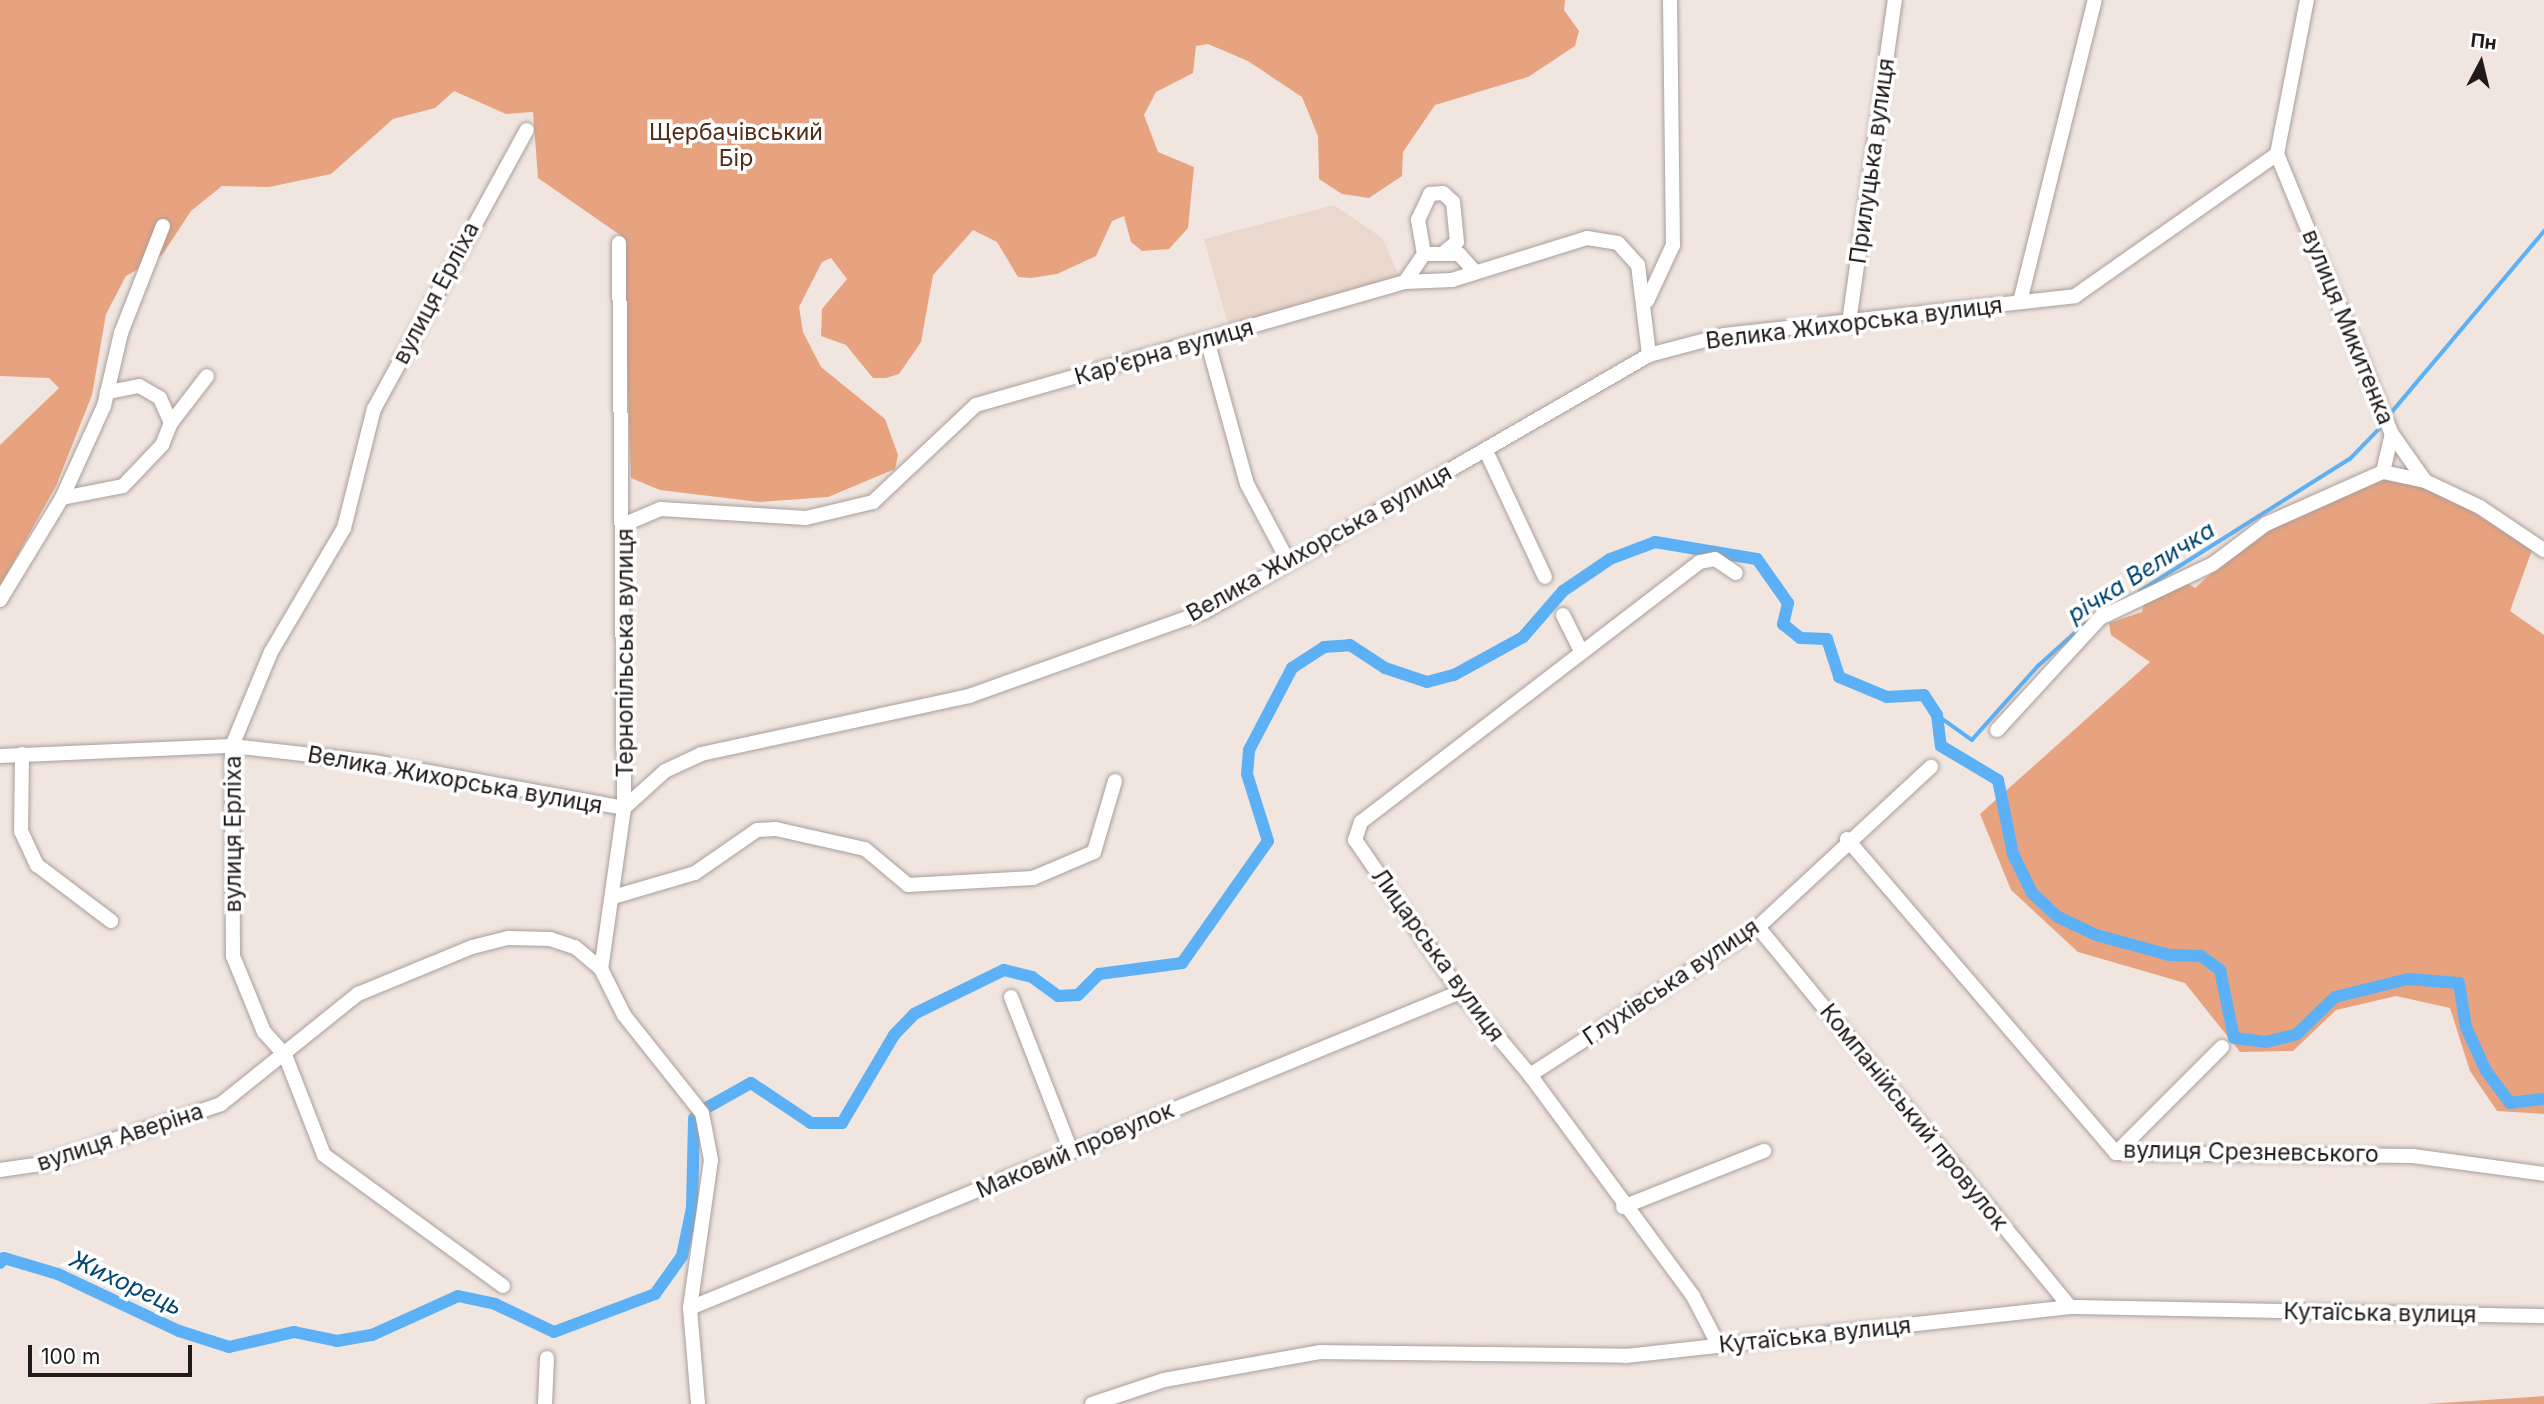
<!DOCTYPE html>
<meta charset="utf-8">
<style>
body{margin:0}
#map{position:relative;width:2544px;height:1404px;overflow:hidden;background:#f1e5df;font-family:Inter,sans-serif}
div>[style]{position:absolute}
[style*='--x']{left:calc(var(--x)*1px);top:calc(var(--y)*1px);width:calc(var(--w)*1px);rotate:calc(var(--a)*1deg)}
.built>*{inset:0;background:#ead7cd}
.green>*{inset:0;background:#e7a380}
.stream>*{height:3.5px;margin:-1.75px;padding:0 1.75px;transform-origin:1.75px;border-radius:1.75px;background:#5cb0f5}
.canal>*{height:12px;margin:-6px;padding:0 6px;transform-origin:6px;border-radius:6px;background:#5cb0f5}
.roads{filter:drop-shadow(0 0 2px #a99e99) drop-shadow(0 0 2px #a99e99)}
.minor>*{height:14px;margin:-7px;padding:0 7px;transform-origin:7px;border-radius:7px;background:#fff}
span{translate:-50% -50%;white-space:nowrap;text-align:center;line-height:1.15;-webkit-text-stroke:7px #fff;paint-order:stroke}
.park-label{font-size:23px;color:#532d18}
.street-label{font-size:23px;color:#1f1b19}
.water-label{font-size:24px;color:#034672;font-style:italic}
.north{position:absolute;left:2446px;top:28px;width:70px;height:70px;-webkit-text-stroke:5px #fff;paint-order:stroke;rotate:7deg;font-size:19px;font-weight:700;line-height:28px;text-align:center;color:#1f1b19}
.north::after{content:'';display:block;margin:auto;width:24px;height:32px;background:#1f1b19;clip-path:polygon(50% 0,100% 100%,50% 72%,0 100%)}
.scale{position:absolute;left:28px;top:1345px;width:164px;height:32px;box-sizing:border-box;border:4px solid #1f1b19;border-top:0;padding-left:9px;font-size:21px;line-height:24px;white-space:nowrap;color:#1f1b19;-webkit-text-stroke:5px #fff;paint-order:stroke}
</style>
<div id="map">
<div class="built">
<div style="clip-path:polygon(1334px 205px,1382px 238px,1400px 278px,1229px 327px,1204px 239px)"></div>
</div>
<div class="green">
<div style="clip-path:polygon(0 0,1565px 0,1564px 10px,1579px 31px,1575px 46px,1528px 77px,1435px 105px,1403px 152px,1402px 176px,1369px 198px,1342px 194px,1319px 179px,1318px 136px,1302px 97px,1248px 61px,1208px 44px,1196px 46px,1193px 73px,1156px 92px,1144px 115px,1158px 152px,1194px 167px,1188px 228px,1169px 249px,1142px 251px,1131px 242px,1124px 216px,1112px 221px,1096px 256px,1057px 274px,1031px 278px,1018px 277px,997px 242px,973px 230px,933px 275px,921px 342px,899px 374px,886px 378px,873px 378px,846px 345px,821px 336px,822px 309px,847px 279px,831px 258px,822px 262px,799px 307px,803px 332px,821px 367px,885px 419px,898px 455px,895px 469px,828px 497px,759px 502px,660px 490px,631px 478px,623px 237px,538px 178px,533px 112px,506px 114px,454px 91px,435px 108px,393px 119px,331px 174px,269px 187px,222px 186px,191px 211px,162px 255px,126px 276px,106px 314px,92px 395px,56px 486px,0 586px,0 445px,59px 388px,49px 378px,0 376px)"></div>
<div style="clip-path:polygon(2377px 474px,2425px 481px,2532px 550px,2510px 611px,2544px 635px,2544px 1114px,2497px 1111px,2470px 1071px,2450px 1008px,2396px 996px,2336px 1010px,2293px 1051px,2240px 1052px,2185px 983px,2078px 952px,2011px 890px,1980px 814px,2150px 662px,2111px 635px,2109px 623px,2142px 612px,2145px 600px,2185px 582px,2195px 588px,2266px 524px)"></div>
<div style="clip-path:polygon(2544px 1396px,2544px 1404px,2426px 1404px)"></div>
</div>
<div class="stream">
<div style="--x:2391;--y:413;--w:238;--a:-49.9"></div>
<div style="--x:2140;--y:591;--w:248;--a:-32.2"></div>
<div style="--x:2350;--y:459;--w:43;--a:-45.9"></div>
<div style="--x:1937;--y:715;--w:43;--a:35.5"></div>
<div style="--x:1972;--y:740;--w:99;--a:-48.3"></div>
<div style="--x:2038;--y:666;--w:63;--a:-41.8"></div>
</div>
<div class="canal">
<div style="--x:708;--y:1107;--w:49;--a:-29.2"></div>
<div style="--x:751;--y:1083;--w:72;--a:33.7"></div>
<div style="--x:811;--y:1123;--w:31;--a:0"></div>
<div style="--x:842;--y:1123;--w:102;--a:-59.4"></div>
<div style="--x:894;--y:1035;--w:29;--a:-46"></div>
<div style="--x:914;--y:1014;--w:100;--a:-26.1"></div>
<div style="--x:1004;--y:970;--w:29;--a:14"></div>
<div style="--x:1032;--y:977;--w:32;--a:36"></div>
<div style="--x:1058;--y:996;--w:20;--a:-3"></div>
<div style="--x:1078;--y:995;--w:30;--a:-45"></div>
<div style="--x:1099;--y:974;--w:84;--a:-7.5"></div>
<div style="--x:1182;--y:963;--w:149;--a:-54.8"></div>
<div style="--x:1268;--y:841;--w:70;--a:-107.4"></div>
<div style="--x:1247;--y:774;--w:24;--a:-85"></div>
<div style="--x:1249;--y:750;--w:93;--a:-62.3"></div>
<div style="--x:1292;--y:668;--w:38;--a:-33"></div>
<div style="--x:1324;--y:647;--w:26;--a:-4"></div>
<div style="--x:1350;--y:645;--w:42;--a:33.3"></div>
<div style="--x:1385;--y:668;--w:44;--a:18.4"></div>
<div style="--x:1427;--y:682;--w:28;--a:-15"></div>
<div style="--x:1454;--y:675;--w:79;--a:-28.8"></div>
<div style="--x:1523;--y:637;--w:61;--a:-49"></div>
<div style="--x:1563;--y:591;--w:57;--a:-34.2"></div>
<div style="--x:1610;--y:559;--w:48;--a:-20.7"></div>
<div style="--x:1655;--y:542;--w:103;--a:9.5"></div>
<div style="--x:1757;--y:559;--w:54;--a:54.8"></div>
<div style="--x:1788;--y:603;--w:22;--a:103"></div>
<div style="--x:1783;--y:624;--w:22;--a:39"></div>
<div style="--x:1800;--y:638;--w:27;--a:2"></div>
<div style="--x:1827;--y:639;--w:40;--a:72"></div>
<div style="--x:1839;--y:677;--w:52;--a:22.6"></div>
<div style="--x:1887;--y:697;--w:37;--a:-3"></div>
<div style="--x:1924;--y:695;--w:24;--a:57"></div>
<div style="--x:1937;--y:715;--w:31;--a:83"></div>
<div style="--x:1941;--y:746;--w:66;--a:30.8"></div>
<div style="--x:1998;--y:780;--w:76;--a:78.5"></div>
<div style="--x:2013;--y:854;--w:43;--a:64"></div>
<div style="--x:2032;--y:893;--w:35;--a:43"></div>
<div style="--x:2058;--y:917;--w:42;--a:25.3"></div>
<div style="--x:2096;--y:935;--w:76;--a:15.3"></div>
<div style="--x:2169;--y:955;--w:32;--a:2"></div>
<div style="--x:2201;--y:956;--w:24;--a:36"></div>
<div style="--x:2220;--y:970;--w:69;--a:78.4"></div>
<div style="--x:2234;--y:1038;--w:32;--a:7"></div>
<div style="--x:2266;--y:1042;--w:32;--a:-14"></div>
<div style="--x:2297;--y:1034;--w:53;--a:-44.2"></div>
<div style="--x:2335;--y:997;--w:75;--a:-13.9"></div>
<div style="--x:2408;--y:979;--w:51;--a:4.5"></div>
<div style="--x:2459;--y:983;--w:45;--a:81"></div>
<div style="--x:2466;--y:1027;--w:48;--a:65.6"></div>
<div style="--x:2486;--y:1071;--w:40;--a:53"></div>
<div style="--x:2510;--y:1103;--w:34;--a:-7"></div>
<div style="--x:0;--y:1263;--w:6;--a:-51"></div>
<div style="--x:4;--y:1258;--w:56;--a:16.5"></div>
<div style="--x:58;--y:1274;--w:134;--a:25.2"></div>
<div style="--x:179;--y:1331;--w:52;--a:17.7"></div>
<div style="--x:229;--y:1347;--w:67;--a:-13"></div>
<div style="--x:294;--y:1332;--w:44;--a:11.8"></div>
<div style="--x:337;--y:1341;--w:36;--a:-10"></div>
<div style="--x:372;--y:1335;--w:94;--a:-24.4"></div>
<div style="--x:458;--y:1296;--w:38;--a:12"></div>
<div style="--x:495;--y:1304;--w:65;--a:25.4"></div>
<div style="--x:554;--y:1332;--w:108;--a:-20.6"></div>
<div style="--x:655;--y:1294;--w:47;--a:-54.6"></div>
<div style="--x:682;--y:1256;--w:49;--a:-78.2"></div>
<div style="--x:692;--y:1208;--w:90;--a:-88.7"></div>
</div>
<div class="roads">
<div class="minor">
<div style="--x:2277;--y:154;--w:303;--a:67.7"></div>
<div style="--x:2392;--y:434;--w:57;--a:54.9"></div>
<div style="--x:2425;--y:481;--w:61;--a:25.3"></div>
<div style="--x:2480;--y:507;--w:77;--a:33.9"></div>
<div style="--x:619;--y:243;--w:565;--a:89.49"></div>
<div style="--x:624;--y:808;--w:163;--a:98.1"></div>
<div style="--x:601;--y:969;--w:51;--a:63.4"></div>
<div style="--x:624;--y:1015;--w:125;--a:51.5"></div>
<div style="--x:702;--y:1113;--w:48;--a:79.2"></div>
<div style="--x:711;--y:1160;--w:149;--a:98.1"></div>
<div style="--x:690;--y:1308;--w:96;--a:85.2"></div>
<div style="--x:1424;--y:254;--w:35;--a:0"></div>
<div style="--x:1459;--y:254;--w:25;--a:48"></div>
<div style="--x:1405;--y:282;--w:34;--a:-56"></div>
<div style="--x:1424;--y:254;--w:35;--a:-100"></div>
<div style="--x:1418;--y:220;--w:29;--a:-65"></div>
<div style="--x:1430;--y:194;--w:13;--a:-4"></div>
<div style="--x:1443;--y:193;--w:13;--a:42"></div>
<div style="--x:1453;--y:202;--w:40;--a:84.3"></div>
<div style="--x:1457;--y:242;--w:14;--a:141"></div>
<div style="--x:1647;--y:301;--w:62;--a:-65.1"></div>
<div style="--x:1673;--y:245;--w:245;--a:-90.7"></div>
<div style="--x:2020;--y:302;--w:311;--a:-76.1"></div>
<div style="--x:1849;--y:322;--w:325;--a:-81.9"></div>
<div style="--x:1207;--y:340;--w:149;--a:74.5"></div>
<div style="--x:1247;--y:484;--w:89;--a:62"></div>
<div style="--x:171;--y:423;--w:59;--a:-52.5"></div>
<div style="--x:1486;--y:451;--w:139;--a:64.9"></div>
<div style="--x:2383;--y:472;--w:43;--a:12.1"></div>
<div style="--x:62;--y:498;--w:62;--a:-11.1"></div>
<div style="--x:123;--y:486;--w:57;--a:-46.4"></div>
<div style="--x:162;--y:445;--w:24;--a:-68"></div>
<div style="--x:171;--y:423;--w:27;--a:-114"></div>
<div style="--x:160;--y:398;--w:24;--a:-150"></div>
<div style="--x:139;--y:386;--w:33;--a:169"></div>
<div style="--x:625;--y:524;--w:39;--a:-23"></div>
<div style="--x:661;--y:509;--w:145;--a:3.6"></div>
<div style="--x:806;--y:518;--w:69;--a:-13.4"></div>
<div style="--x:873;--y:502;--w:141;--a:-43.3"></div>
<div style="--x:976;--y:405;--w:446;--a:-16"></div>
<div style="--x:1405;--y:282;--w:47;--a:-2.4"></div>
<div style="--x:1452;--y:280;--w:141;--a:-17.3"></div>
<div style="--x:1587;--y:238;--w:31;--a:9"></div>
<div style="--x:1618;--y:243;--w:30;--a:48"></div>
<div style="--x:1638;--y:265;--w:91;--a:83"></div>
<div style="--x:0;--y:600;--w:119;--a:-58.7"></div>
<div style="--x:62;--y:498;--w:101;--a:-65.5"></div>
<div style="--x:104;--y:406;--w:75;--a:-76.9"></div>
<div style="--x:121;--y:333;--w:115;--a:-68.6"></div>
<div style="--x:1563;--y:615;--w:40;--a:63.4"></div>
<div style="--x:1997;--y:730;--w:152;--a:-47.4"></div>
<div style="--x:2100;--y:618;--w:125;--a:-25.5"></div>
<div style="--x:2213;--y:564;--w:66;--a:-37"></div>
<div style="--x:2266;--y:524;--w:128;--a:-24"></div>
<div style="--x:2383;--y:472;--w:39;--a:-77"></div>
<div style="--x:22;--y:754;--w:77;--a:90.7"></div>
<div style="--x:21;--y:831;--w:38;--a:65"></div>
<div style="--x:37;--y:865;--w:93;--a:37.1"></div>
<div style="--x:0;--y:756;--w:232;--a:-2.5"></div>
<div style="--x:232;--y:746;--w:143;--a:6.4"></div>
<div style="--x:374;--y:762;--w:254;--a:10.4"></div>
<div style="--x:624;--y:808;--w:55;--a:-42.1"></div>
<div style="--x:665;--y:771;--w:40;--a:-25"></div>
<div style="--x:701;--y:754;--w:274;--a:-12.2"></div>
<div style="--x:969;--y:696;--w:250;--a:-19.7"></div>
<div style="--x:1204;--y:612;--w:514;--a:-30.01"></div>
<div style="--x:1649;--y:355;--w:78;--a:-14.9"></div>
<div style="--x:1724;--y:335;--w:353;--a:-6.3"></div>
<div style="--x:2075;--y:296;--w:247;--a:-35.1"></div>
<div style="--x:2277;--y:154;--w:157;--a:-79"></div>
<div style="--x:1847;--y:839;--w:413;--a:49.4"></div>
<div style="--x:2116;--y:1153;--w:297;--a:0.6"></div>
<div style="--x:2413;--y:1156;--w:132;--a:7.8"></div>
<div style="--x:613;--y:897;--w:85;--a:-16.3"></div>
<div style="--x:695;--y:873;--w:75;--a:-34.7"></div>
<div style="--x:757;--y:830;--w:19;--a:-3"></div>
<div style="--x:776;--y:829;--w:91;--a:12.7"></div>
<div style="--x:865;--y:849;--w:56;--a:39.9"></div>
<div style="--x:908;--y:885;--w:125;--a:-3.2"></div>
<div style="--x:1033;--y:878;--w:66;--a:-23.1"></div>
<div style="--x:1094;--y:852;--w:74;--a:-73.5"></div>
<div style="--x:1758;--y:927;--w:492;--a:50.6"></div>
<div style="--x:1011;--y:997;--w:165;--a:68.7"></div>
<div style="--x:1530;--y:1075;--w:272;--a:-33"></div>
<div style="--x:1758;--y:927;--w:236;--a:-42.8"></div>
<div style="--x:2116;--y:1153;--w:150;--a:-45"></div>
<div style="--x:0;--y:1170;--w:41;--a:-8.3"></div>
<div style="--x:41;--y:1164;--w:190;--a:-18.4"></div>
<div style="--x:221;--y:1104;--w:176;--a:-38.8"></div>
<div style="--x:358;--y:994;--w:123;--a:-22.4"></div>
<div style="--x:472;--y:947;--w:38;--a:-14"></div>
<div style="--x:509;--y:938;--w:41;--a:1.4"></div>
<div style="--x:550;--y:939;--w:26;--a:18"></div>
<div style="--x:575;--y:947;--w:34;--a:40"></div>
<div style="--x:1623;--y:1207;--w:152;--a:-21.7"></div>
<div style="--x:503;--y:1286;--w:222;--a:-143.8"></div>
<div style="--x:324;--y:1155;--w:107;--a:-111.3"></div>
<div style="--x:285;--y:1055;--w:31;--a:-132"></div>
<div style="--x:264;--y:1032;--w:82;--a:-112.2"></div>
<div style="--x:233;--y:956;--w:210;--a:-90.3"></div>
<div style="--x:232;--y:746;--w:102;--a:-67.5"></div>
<div style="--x:271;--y:652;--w:144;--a:-59.5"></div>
<div style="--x:344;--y:528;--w:123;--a:-75.9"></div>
<div style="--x:374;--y:409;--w:318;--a:-61.3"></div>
<div style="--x:690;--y:1308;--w:832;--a:-22.31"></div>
<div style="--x:1719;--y:1346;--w:56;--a:-117.5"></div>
<div style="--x:1693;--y:1296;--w:275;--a:-126.4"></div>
<div style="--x:1530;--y:1075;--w:109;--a:-130.1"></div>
<div style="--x:1460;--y:992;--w:185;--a:-124.6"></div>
<div style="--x:1355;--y:840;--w:19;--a:-72"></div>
<div style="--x:1361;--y:822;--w:427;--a:-37.5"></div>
<div style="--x:1700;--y:562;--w:15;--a:-11"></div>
<div style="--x:1715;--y:559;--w:25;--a:34"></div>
<div style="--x:545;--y:1404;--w:46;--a:-87.5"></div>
<div style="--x:1092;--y:1404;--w:76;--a:-18.4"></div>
<div style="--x:1164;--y:1380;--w:158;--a:-10.2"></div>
<div style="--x:1320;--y:1352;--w:306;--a:0.7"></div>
<div style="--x:1626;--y:1356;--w:447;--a:-6.3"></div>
<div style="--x:2070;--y:1307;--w:474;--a:1.1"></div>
</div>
</div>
<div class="park-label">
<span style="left:736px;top:145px">Щербачівський<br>Бір</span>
</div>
<div class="street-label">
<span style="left:1872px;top:161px;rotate:-82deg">Прилуцька вулиця</span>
<span style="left:436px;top:293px;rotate:-62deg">вулиця Ерліха</span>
<span style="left:1854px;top:323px;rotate:-7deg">Велика Жихорська вулиця</span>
<span style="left:2348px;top:327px;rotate:68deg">вулиця Микитенка</span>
<span style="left:1164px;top:352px;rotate:-16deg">Кар’єрна вулиця</span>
<span style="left:1319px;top:543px;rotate:-29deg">Велика Жихорська вулиця</span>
<span style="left:625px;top:653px;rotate:-90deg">Тернопільська вулиця</span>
<span style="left:455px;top:780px;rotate:10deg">Велика Жихорська вулиця</span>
<span style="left:233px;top:834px;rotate:-90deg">вулиця Ерліха</span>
<span style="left:1438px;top:955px;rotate:54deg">Лицарська вулиця</span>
<span style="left:1671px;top:982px;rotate:-34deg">Глухівська вулиця</span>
<span style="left:1914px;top:1117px;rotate:51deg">Компанійський провулок</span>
<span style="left:120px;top:1137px;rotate:-18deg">вулиця Аверіна</span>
<span style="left:1075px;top:1150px;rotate:-23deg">Маковий провулок</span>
<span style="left:2251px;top:1152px;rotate:1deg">вулиця Срезневського</span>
<span style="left:2380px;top:1313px;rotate:1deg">Кутаїська вулиця</span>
<span style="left:1815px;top:1335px;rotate:-6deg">Кутаїська вулиця</span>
</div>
<div class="water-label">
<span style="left:2141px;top:572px;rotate:-32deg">річка Величка</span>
<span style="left:126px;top:1283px;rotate:25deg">Жихорець</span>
</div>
<div class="north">Пн</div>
<div class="scale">100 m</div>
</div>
